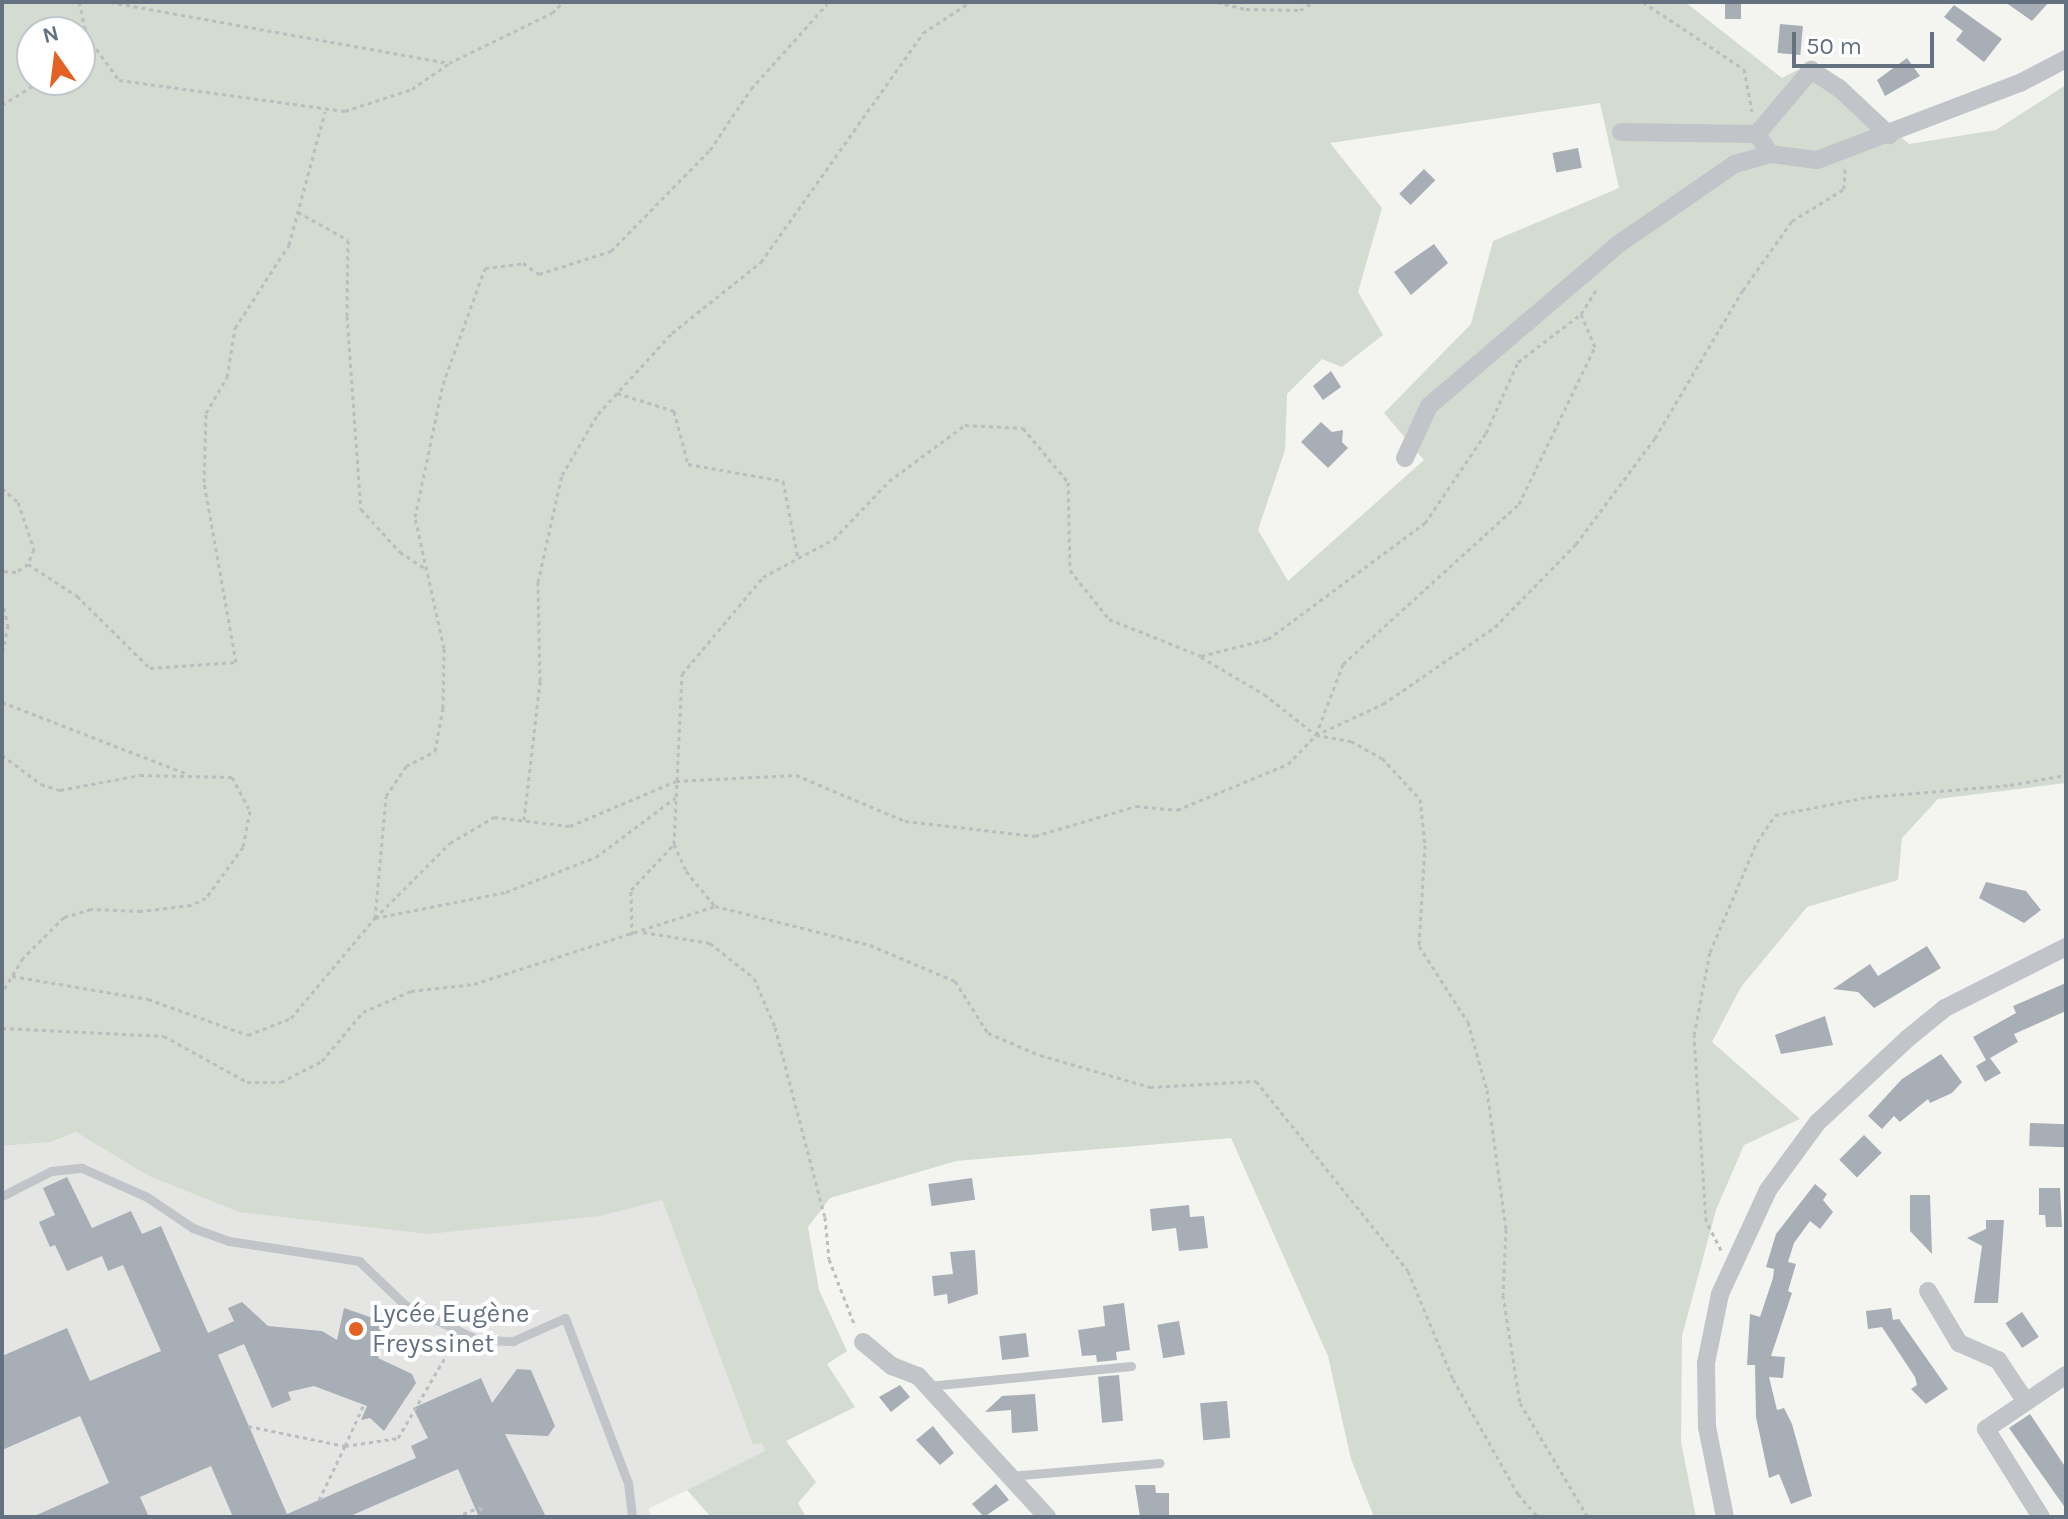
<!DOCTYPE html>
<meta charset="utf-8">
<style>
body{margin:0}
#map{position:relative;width:2068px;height:1519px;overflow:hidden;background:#f4f4f0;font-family:Karla,sans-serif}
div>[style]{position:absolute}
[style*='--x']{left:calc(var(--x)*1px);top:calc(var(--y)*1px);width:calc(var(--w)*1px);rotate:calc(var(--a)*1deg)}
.built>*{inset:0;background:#e5e6e4}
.green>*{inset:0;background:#d4dbd1}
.building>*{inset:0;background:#a7aeb5;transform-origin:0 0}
.path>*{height:3px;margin-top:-1.5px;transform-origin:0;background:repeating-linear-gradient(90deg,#bbbdbf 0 4px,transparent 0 8px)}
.lane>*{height:9px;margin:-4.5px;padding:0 4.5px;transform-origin:4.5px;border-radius:4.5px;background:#c1c4c8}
.street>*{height:18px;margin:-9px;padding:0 9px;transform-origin:9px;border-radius:9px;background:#c1c4c8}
.dots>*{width:22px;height:22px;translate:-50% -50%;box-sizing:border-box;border:4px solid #fff;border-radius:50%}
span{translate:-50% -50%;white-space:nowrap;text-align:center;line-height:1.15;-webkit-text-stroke:8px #fff;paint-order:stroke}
.poi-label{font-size:26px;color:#637181}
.left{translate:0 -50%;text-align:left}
.frame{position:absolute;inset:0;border:4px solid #637181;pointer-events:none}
.north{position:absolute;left:16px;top:16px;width:80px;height:80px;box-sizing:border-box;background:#fff;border:2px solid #c1c6cd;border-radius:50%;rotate:346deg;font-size:22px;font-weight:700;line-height:32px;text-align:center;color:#637181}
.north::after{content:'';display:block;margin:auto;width:28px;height:36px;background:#e26123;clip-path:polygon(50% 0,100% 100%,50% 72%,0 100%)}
.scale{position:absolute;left:1792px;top:32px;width:142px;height:36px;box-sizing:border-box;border:4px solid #637181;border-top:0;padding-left:10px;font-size:24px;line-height:28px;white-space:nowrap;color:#637181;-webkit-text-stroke:6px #fff;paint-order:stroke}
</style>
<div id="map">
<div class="built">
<div style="clip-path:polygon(76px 1132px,662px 1200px,753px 1445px,762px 1443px,766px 1452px,648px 1509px,652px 1517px,2px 1517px,2px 1146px,51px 1142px)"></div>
</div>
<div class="green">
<div style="clip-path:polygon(evenodd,2px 2px,1685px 2px,1782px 78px,1813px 62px,1909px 144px,1996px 130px,2066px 85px,2066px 783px,1938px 799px,1902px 838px,1898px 880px,1807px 907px,1741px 987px,1712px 1042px,1800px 1119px,1744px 1145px,1716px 1210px,1682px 1336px,1681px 1442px,1696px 1517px,1374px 1517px,1351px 1459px,1328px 1356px,1231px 1138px,956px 1161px,830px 1198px,808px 1227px,819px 1290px,847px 1351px,827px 1364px,855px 1407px,786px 1441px,816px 1482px,798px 1503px,806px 1517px,711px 1517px,687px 1490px,765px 1451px,762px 1443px,753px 1445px,662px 1200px,600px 1216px,428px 1234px,239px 1212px,149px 1176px,76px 1132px,51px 1142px,2px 1146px,2px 2px,32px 32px,80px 32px,80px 80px,32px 80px,32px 32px,2px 2px,1600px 103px,1619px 188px,1493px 241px,1471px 324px,1384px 413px,1424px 460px,1288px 581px,1258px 530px,1285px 450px,1287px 394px,1322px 359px,1342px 367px,1383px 335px,1358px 292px,1382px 208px,1330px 143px,1600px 103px)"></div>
</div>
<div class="building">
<div style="left:1725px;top:2px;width:16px;height:17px"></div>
<div style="clip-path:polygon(2005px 2px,2049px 2px,2032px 21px)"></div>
<div style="clip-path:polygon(1954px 5px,2002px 39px,1984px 62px,1956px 40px,1963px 31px,1944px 17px)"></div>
<div style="left:1780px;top:24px;width:23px;height:29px;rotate:5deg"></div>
<div style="clip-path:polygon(1907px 58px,1920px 76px,1885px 96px,1877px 80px)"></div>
<div style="left:1578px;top:148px;width:20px;height:26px;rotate:79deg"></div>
<div style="left:1424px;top:169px;width:16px;height:35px;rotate:45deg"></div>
<div style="clip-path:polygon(1434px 244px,1448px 263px,1411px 295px,1394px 272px)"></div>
<div style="clip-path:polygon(1331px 371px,1341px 387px,1323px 400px,1313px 386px)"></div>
<div style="clip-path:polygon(1321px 422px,1332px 432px,1343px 430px,1342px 442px,1348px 448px,1328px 468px,1301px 442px)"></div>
<div style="clip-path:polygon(1986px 882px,2026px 891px,2041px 910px,2024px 923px,1979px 898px)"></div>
<div style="clip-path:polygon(1927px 946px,1941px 968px,1874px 1008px,1858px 992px,1833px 989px,1870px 964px,1878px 976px)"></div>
<div style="clip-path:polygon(2066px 983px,2066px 1011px,2014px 1034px,2018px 1042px,1990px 1058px,2001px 1073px,1985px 1082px,1976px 1066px,1986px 1060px,1973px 1037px,2016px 1013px,2013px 1006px)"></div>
<div style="clip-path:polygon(1825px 1016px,1833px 1045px,1781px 1054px,1775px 1035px)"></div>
<div style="clip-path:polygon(1941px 1054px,1962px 1082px,1952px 1093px,1930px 1103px,1928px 1099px,1900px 1122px,1894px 1116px,1882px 1129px,1868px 1116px,1902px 1079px)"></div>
<div style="left:2030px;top:1123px;width:35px;height:23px;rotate:2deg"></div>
<div style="left:1864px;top:1135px;width:25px;height:35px;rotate:45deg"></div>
<div style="clip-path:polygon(67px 1177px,92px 1228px,131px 1211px,142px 1234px,161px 1226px,208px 1333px,234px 1321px,228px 1308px,242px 1302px,268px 1326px,322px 1331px,337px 1340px,344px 1308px,384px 1322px,393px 1320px,378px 1358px,412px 1374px,416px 1383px,384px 1431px,370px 1418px,361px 1420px,367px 1406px,314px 1386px,288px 1392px,291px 1400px,272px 1408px,244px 1344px,218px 1355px,287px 1514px,416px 1458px,411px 1446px,428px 1438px,413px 1408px,481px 1378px,492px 1403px,517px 1369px,531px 1370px,555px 1426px,548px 1436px,505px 1434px,546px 1517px,479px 1517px,458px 1469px,348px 1517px,233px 1517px,211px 1466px,140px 1497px,149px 1517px,32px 1517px,109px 1483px,80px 1416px,2px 1450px,2px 1356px,67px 1328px,90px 1381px,161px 1351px,123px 1265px,108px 1271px,102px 1256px,67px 1271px,55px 1245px,50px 1247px,39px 1222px,55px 1215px,43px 1188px)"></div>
<div style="left:972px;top:1178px;width:22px;height:44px;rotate:82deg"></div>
<div style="clip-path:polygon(1815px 1184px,1827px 1194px,1823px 1200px,1833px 1212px,1820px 1229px,1810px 1221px,1794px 1243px,1788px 1262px,1796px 1264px,1788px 1291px,1792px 1293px,1771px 1356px,1785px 1357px,1783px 1378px,1769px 1377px,1777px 1410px,1784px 1408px,1792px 1424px,1812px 1496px,1791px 1504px,1779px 1474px,1769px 1478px,1756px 1417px,1755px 1365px,1747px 1365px,1750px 1314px,1760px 1317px,1773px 1278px,1774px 1269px,1766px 1267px,1776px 1234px)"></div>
<div style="clip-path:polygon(2039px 1188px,2060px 1188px,2062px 1227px,2046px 1227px,2045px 1215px,2039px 1215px)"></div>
<div style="clip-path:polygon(1910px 1195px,1930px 1195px,1932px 1254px,1910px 1231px)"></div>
<div style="clip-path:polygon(1189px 1205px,1190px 1217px,1204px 1216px,1208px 1248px,1179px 1251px,1176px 1228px,1152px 1231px,1150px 1209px)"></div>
<div style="clip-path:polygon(1986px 1220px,2004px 1220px,1998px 1303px,1974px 1303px,1982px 1246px,1967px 1238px,1986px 1229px)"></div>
<div style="clip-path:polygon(975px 1250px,978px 1294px,948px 1304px,947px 1294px,934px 1296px,932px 1276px,953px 1274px,950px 1252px)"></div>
<div style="clip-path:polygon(1124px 1303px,1130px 1350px,1116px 1352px,1117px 1360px,1097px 1362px,1096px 1355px,1082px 1356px,1078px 1330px,1105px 1326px,1103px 1306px)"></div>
<div style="clip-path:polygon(1891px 1308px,1893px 1320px,1899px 1319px,1948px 1389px,1926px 1404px,1911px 1389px,1917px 1385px,1915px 1377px,1882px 1327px,1868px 1329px,1866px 1311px)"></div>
<div style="left:2022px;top:1312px;width:30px;height:20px;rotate:56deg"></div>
<div style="left:1179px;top:1321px;width:34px;height:22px;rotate:80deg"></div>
<div style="left:1026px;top:1333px;width:24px;height:27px;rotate:83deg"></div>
<div style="left:1119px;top:1375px;width:46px;height:21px;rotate:85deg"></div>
<div style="clip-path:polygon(900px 1385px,910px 1397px,891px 1412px,879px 1397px)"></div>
<div style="clip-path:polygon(1035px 1394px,1038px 1431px,1012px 1433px,1011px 1410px,985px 1412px,1002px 1396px)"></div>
<div style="left:1227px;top:1401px;width:37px;height:27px;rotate:85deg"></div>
<div style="clip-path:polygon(2030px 1414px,2066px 1468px,2066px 1509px,2009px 1428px)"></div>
<div style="clip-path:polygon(933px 1426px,954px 1453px,940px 1465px,916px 1440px)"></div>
<div style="clip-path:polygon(996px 1484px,1009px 1500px,984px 1517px,972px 1504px)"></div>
<div style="clip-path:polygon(1135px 1485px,1155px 1485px,1156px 1493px,1169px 1493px,1169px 1517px,1140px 1517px)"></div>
</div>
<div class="path">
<div style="--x:79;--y:2;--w:35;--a:77"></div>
<div style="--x:87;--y:36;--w:54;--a:54"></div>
<div style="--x:119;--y:80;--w:228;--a:7.8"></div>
<div style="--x:345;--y:111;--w:71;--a:-18.2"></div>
<div style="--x:412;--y:89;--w:44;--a:-34.8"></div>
<div style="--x:110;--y:2;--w:344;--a:10.2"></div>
<div style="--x:449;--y:63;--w:114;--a:-25.9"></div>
<div style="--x:552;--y:13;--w:16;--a:-45"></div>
<div style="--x:1217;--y:2;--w:30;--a:14"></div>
<div style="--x:1246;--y:9;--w:54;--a:1.1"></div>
<div style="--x:1300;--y:10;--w:16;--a:-30"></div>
<div style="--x:1643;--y:2;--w:121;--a:33.6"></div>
<div style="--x:1744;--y:69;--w:43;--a:79.2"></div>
<div style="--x:2;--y:105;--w:47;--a:-32"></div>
<div style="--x:298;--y:212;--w:57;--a:29.2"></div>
<div style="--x:348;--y:240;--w:76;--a:90.8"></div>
<div style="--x:347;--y:316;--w:194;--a:85.9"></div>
<div style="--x:361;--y:509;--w:58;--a:47.8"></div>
<div style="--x:400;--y:552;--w:31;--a:33"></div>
<div style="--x:617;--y:393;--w:60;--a:17.5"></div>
<div style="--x:674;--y:411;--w:55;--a:75.2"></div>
<div style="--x:688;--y:464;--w:97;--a:10.1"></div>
<div style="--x:783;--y:481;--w:78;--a:79"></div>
<div style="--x:2;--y:488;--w:21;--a:41"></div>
<div style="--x:18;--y:502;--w:50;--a:71.2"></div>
<div style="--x:34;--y:549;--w:16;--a:112"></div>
<div style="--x:28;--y:564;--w:14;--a:146"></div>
<div style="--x:16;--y:572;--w:14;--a:-176"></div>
<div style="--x:28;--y:564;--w:59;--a:33.1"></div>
<div style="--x:77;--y:596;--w:103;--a:44.6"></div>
<div style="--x:150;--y:668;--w:86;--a:-4"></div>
<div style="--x:236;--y:662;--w:183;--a:-100.1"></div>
<div style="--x:204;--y:482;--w:69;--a:-88.3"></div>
<div style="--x:206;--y:413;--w:42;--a:-59.7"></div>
<div style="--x:227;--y:377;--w:50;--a:-80.7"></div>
<div style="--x:235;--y:328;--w:99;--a:-57"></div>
<div style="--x:289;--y:245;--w:138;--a:-74.9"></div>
<div style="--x:2;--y:600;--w:26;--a:77"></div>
<div style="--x:8;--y:625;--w:31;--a:101"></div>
<div style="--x:1201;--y:657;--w:73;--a:30.4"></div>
<div style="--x:1264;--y:694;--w:66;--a:38.3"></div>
<div style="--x:1316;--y:735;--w:36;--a:10"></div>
<div style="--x:1351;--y:741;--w:35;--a:29"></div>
<div style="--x:1382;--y:758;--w:56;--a:47.2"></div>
<div style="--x:1420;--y:799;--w:46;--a:83.8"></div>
<div style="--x:1425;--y:845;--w:101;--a:93.4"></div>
<div style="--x:1419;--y:946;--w:90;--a:57.2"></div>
<div style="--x:1468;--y:1022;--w:71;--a:74.4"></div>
<div style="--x:1487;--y:1090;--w:140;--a:82.2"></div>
<div style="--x:1506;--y:1229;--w:66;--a:92.6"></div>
<div style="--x:1503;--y:1295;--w:109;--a:81.1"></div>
<div style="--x:1520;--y:1403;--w:133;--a:59.2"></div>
<div style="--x:2;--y:702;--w:196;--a:21.2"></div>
<div style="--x:1316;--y:735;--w:76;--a:-69.2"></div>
<div style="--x:1343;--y:664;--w:238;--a:-42.3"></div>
<div style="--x:1519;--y:504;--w:174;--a:-64.2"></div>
<div style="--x:1595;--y:347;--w:36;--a:-113"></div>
<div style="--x:1581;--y:314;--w:32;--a:-58"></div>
<div style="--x:2;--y:755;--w:49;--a:36.6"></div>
<div style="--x:41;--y:784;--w:20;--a:18"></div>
<div style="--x:60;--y:790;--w:81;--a:-10.6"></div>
<div style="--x:140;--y:775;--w:92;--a:1.2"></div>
<div style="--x:232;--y:777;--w:38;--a:62"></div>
<div style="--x:250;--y:811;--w:37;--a:101"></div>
<div style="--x:243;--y:847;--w:63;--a:126"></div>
<div style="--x:206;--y:898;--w:17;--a:155"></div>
<div style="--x:191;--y:905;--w:50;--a:173.2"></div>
<div style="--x:141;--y:911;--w:50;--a:-177.7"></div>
<div style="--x:91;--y:909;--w:28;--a:163"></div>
<div style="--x:64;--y:917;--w:58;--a:135"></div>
<div style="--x:23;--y:958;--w:41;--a:121"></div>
<div style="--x:524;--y:820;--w:140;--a:-83.4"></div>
<div style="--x:540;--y:681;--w:99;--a:-91.2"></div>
<div style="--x:538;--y:582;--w:110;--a:-77.4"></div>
<div style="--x:562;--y:475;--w:71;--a:-59.5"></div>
<div style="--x:598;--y:414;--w:110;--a:-47.6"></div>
<div style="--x:672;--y:333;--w:114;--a:-38.6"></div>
<div style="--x:761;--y:262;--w:281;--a:-54.7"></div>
<div style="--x:923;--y:33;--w:56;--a:-33.4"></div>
<div style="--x:674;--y:844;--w:30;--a:66"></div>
<div style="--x:686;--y:871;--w:45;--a:50.4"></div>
<div style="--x:375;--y:918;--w:106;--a:-45"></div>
<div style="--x:450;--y:843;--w:51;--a:-30.6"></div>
<div style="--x:494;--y:817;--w:77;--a:6.8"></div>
<div style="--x:570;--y:826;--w:115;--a:-23"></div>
<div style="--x:676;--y:781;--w:120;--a:-2.9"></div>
<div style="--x:796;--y:775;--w:118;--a:22.9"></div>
<div style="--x:905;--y:821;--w:131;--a:6.6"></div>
<div style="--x:1035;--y:836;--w:105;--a:-16.5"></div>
<div style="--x:1136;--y:806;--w:41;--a:5.6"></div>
<div style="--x:1177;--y:810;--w:120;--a:-22.5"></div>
<div style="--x:1288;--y:764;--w:40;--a:-46"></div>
<div style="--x:1316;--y:735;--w:74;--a:-24.8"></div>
<div style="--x:1383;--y:704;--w:136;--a:-34.5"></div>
<div style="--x:1495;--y:627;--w:116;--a:-45.7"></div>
<div style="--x:1576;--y:544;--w:132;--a:-53.3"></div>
<div style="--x:1655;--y:438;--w:172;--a:-59.3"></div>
<div style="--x:1743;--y:290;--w:85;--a:-54.6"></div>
<div style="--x:1792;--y:221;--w:61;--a:-31.6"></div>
<div style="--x:1844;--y:189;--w:20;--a:-87"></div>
<div style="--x:375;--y:918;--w:134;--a:-11.2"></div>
<div style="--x:506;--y:892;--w:97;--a:-21.3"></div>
<div style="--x:596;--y:857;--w:99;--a:-36.8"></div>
<div style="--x:643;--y:932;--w:68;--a:9.3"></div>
<div style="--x:710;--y:943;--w:56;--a:38.5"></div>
<div style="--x:754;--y:978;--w:53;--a:66.8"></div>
<div style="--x:775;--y:1027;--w:196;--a:75.3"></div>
<div style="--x:825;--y:1217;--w:42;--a:84.6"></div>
<div style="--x:829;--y:1259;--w:72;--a:68.8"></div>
<div style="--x:632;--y:935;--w:45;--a:-91.3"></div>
<div style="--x:631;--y:890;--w:63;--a:-46.9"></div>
<div style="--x:674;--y:844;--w:170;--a:-87.3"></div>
<div style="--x:682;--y:674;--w:126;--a:-50.1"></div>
<div style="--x:763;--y:577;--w:81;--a:-28.2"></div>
<div style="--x:834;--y:539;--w:80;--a:-46.5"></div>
<div style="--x:889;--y:481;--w:94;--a:-36.4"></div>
<div style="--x:965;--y:425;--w:58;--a:3"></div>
<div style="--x:1023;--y:428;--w:70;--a:50.2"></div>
<div style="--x:1068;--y:482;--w:88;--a:88.7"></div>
<div style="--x:1070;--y:570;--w:63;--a:51.5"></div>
<div style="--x:1109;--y:619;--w:99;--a:21.9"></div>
<div style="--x:1201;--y:656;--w:69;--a:-14.2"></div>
<div style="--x:1268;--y:639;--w:195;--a:-36.5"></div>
<div style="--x:1425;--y:523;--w:109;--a:-55.9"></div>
<div style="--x:1486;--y:433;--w:78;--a:-65.7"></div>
<div style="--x:1518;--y:362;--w:79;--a:-37.3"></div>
<div style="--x:12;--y:976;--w:138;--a:9.6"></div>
<div style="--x:148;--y:999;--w:106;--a:19.8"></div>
<div style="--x:248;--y:1035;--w:46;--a:-21.6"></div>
<div style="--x:291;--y:1018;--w:131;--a:-50"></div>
<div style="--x:375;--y:918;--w:122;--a:-84.8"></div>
<div style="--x:386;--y:796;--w:36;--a:-56"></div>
<div style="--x:406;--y:766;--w:33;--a:-27"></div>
<div style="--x:435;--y:751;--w:44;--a:-79.5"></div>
<div style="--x:443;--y:708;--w:60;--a:-89"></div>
<div style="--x:444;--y:648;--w:134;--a:-102.5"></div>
<div style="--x:415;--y:517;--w:136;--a:-78.1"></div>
<div style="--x:443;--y:384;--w:123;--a:-70.1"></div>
<div style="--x:485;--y:268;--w:38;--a:-7"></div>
<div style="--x:523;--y:263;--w:19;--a:35"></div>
<div style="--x:539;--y:274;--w:76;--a:-17.7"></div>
<div style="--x:611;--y:251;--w:141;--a:-45.6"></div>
<div style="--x:710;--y:150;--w:73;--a:-56.1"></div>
<div style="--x:751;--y:89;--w:114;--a:-48.2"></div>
<div style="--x:2;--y:1028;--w:162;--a:2.8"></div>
<div style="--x:164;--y:1036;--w:95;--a:29"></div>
<div style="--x:247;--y:1082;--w:34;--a:0"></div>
<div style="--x:281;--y:1082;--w:46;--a:-27.1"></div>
<div style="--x:322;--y:1061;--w:64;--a:-50.1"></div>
<div style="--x:363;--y:1012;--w:52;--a:-23.6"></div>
<div style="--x:411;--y:991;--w:63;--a:-6.3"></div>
<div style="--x:474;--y:984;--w:253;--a:-17.9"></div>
<div style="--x:715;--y:906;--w:160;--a:14.1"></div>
<div style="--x:870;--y:945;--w:92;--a:23"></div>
<div style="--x:955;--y:981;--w:62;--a:57.6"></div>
<div style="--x:988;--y:1033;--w:56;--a:22.9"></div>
<div style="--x:1040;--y:1055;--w:115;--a:16.2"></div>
<div style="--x:1150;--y:1087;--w:106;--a:-3.2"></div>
<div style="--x:1256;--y:1081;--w:243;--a:51.3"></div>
<div style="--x:1408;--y:1271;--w:117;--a:67.4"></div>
<div style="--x:1453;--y:1379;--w:132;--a:60.5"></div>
<div style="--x:1518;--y:1494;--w:30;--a:49"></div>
<div style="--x:1721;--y:1250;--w:33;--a:-117"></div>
<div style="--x:1706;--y:1221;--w:186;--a:-93.7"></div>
<div style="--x:1694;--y:1035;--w:85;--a:-79.1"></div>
<div style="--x:1710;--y:952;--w:120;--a:-66.9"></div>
<div style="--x:1757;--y:842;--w:32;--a:-56"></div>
<div style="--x:1775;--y:815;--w:95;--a:-11"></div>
<div style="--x:1868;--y:797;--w:143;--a:-4.8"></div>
<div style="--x:2010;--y:785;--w:57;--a:-10.1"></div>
<div style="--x:248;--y:1426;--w:99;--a:11.7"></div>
<div style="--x:345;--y:1446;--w:46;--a:-65.7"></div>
<div style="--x:319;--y:1500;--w:60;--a:-64.3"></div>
<div style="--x:345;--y:1446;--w:54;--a:-8.6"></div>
<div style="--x:398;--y:1438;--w:111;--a:-59.7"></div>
<div style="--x:456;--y:1517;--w:26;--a:-23"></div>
<div style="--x:480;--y:1507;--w:11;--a:68"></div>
</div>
<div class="lane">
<div style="--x:2;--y:1196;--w:55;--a:-27"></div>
<div style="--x:51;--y:1171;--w:31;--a:-6"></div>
<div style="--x:82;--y:1168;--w:71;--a:24"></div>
<div style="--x:147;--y:1197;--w:55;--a:34"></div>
<div style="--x:193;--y:1228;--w:38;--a:20"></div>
<div style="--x:229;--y:1241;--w:132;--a:8.7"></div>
<div style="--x:359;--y:1261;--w:64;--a:43.7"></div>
<div style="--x:405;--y:1305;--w:81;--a:25.6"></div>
<div style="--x:478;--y:1340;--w:35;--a:2"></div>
<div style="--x:513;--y:1341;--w:57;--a:-23.9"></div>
<div style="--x:565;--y:1318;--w:177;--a:69.1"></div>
<div style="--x:628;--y:1483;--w:34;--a:83"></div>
<div style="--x:928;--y:1386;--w:204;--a:-5.6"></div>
<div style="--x:1011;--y:1476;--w:149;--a:-5"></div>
</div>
<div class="street">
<div style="--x:1621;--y:132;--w:136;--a:0.8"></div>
<div style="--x:1757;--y:134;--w:24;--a:57"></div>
<div style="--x:1770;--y:154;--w:47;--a:7.3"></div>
<div style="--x:1817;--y:160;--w:217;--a:-20.8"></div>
<div style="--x:2020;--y:83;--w:52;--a:-27.6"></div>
<div style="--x:1757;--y:134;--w:84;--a:-49.8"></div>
<div style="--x:1811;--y:70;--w:33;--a:33"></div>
<div style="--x:1839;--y:88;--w:69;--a:43.2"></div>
<div style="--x:1405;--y:458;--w:57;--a:-65.2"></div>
<div style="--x:1429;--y:406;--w:251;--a:-40.5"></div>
<div style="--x:1620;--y:243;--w:140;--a:-34.5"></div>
<div style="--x:1735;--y:164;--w:36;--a:-16"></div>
<div style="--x:1928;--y:1291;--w:61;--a:59.2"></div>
<div style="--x:1959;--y:1343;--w:43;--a:23.6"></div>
<div style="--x:1998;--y:1360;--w:50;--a:56.3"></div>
<div style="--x:863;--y:1342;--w:38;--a:40"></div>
<div style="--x:892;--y:1366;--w:28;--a:21"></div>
<div style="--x:918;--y:1376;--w:191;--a:47.5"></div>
<div style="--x:1725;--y:1517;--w:92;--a:-101.3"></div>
<div style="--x:1707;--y:1427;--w:64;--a:-90.9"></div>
<div style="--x:1706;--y:1363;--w:70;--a:-78.5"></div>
<div style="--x:1720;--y:1294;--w:115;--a:-65.2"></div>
<div style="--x:1768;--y:1190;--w:83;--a:-53.8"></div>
<div style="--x:1817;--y:1123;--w:123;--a:-43"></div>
<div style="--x:1907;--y:1039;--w:49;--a:-39.2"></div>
<div style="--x:1945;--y:1008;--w:136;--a:-26.8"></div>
<div style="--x:2041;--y:1517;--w:104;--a:-122"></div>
<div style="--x:1986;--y:1429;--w:97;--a:-34"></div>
</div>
<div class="dots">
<div style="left:356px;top:1329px;background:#e26123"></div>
</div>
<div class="poi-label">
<span class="left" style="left:372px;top:1329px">Lycée Eugène<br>Freyssinet</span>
</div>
<div class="frame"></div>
<div class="north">N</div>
<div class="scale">50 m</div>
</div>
